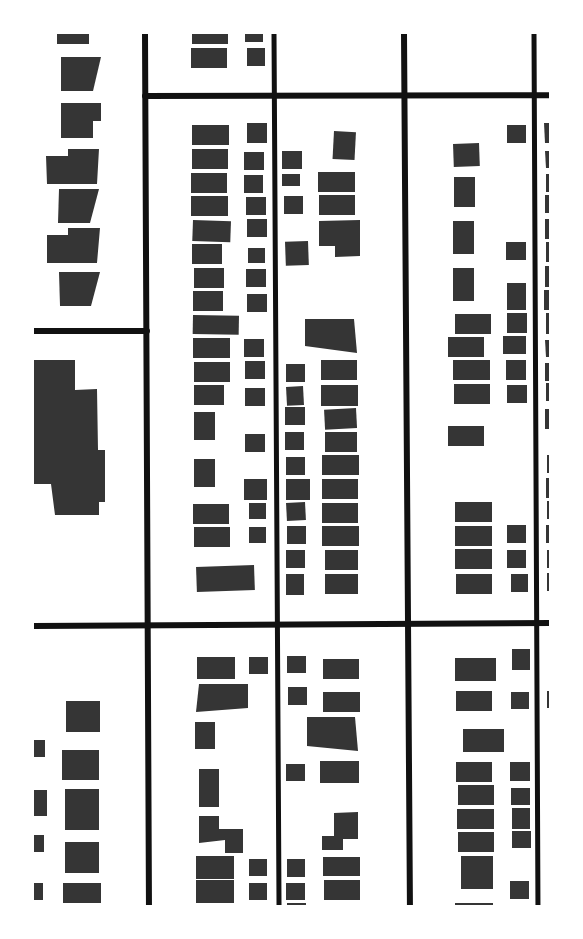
<!DOCTYPE html>
<style>
body{margin:0}
#map{position:relative;width:583px;height:939px;overflow:hidden;background:#fff;font-family:"Work Sans",sans-serif}
div>[style]{position:absolute}
[style*='--x']{left:calc(var(--x)*1px);top:calc(var(--y)*1px);width:calc(var(--w)*1px);rotate:calc(var(--a)*1deg)}
.building>*{inset:0;background:#353535;transform-origin:0 0}
.service>*{height:4.5px;margin:-2.25px;padding:0 2.25px;transform-origin:2.25px;border-radius:2.25px;background:#111}
.minor>*{height:6px;margin:-3px;padding:0 3px;transform-origin:3px;border-radius:3px;background:#111}
span{translate:-50% -50%;white-space:nowrap;text-align:center;line-height:1.15;-webkit-text-stroke:6px #fff;paint-order:stroke}
.frame{position:absolute;inset:0;border:34px solid #fff;pointer-events:none}
</style>
<div id="map">
<div class="building">
<div style="left:57px;top:33px;width:32px;height:11px"></div>
<div style="left:192px;top:33px;width:36px;height:11px"></div>
<div style="left:245px;top:33px;width:18px;height:9px"></div>
<div style="left:191px;top:48px;width:36px;height:20px"></div>
<div style="left:247px;top:48px;width:18px;height:18px"></div>
<div style="clip-path:polygon(61px 57px,101px 57px,93px 91px,61px 91px)"></div>
<div style="clip-path:polygon(61px 103px,101px 103px,101px 121px,93px 121px,93px 138px,61px 138px)"></div>
<div style="left:247px;top:123px;width:20px;height:20px"></div>
<div style="clip-path:polygon(544px 123px,550px 123px,550px 143px,545px 143px)"></div>
<div style="left:192px;top:125px;width:37px;height:20px"></div>
<div style="left:507px;top:125px;width:19px;height:18px"></div>
<div style="left:334px;top:131px;width:22px;height:28px;rotate:3deg"></div>
<div style="left:479px;top:143px;width:23px;height:26px;rotate:88deg"></div>
<div style="clip-path:polygon(68px 149px,99px 149px,97px 184px,47px 184px,46px 156px,68px 156px)"></div>
<div style="left:192px;top:149px;width:36px;height:20px"></div>
<div style="left:282px;top:151px;width:20px;height:18px"></div>
<div style="clip-path:polygon(545px 151px,550px 151px,550px 168px,546px 168px)"></div>
<div style="left:244px;top:152px;width:20px;height:18px"></div>
<div style="left:318px;top:172px;width:37px;height:20px"></div>
<div style="left:191px;top:173px;width:36px;height:20px"></div>
<div style="left:282px;top:174px;width:18px;height:12px"></div>
<div style="left:546px;top:174px;width:4px;height:18px"></div>
<div style="left:244px;top:175px;width:19px;height:18px"></div>
<div style="left:475px;top:177px;width:30px;height:21px;rotate:90deg"></div>
<div style="clip-path:polygon(59px 189px,99px 189px,90px 223px,58px 223px)"></div>
<div style="left:355px;top:195px;width:20px;height:36px;rotate:90deg"></div>
<div style="left:545px;top:195px;width:5px;height:18px"></div>
<div style="left:228px;top:196px;width:20px;height:37px;rotate:90deg"></div>
<div style="left:284px;top:196px;width:19px;height:18px"></div>
<div style="left:246px;top:197px;width:20px;height:18px"></div>
<div style="left:267px;top:219px;width:18px;height:20px;rotate:90deg"></div>
<div style="left:545px;top:219px;width:5px;height:20px"></div>
<div style="left:193px;top:220px;width:38px;height:21px;rotate:2deg"></div>
<div style="clip-path:polygon(360px 220px,360px 256px,335px 257px,335px 246px,319px 246px,319px 221px)"></div>
<div style="left:453px;top:221px;width:21px;height:33px"></div>
<div style="clip-path:polygon(68px 228px,100px 228px,97px 263px,47px 263px,47px 235px,68px 235px)"></div>
<div style="left:308px;top:241px;width:24px;height:23px;rotate:88deg"></div>
<div style="left:506px;top:242px;width:20px;height:18px"></div>
<div style="left:546px;top:242px;width:4px;height:20px"></div>
<div style="left:192px;top:244px;width:30px;height:20px"></div>
<div style="left:248px;top:248px;width:17px;height:15px"></div>
<div style="left:545px;top:266px;width:5px;height:21px"></div>
<div style="left:194px;top:268px;width:30px;height:20px"></div>
<div style="left:474px;top:268px;width:33px;height:21px;rotate:90deg"></div>
<div style="left:266px;top:269px;width:18px;height:20px;rotate:90deg"></div>
<div style="clip-path:polygon(59px 272px,100px 272px,91px 306px,60px 306px)"></div>
<div style="left:507px;top:283px;width:19px;height:27px"></div>
<div style="left:544px;top:290px;width:6px;height:20px"></div>
<div style="left:193px;top:291px;width:30px;height:20px"></div>
<div style="left:247px;top:294px;width:20px;height:18px"></div>
<div style="left:507px;top:313px;width:20px;height:20px"></div>
<div style="left:550px;top:313px;width:21px;height:4px;rotate:90deg"></div>
<div style="left:455px;top:314px;width:36px;height:20px"></div>
<div style="left:193px;top:315px;width:46px;height:19px;rotate:1deg"></div>
<div style="clip-path:polygon(305px 319px,354px 319px,357px 353px,305px 346px)"></div>
<div style="left:526px;top:336px;width:18px;height:23px;rotate:90deg"></div>
<div style="left:448px;top:337px;width:36px;height:20px"></div>
<div style="left:230px;top:338px;width:20px;height:37px;rotate:90deg"></div>
<div style="left:244px;top:339px;width:20px;height:18px"></div>
<div style="clip-path:polygon(545px 340px,550px 340px,550px 357px,546px 357px)"></div>
<div style="clip-path:polygon(33px 360px,75px 360px,75px 390px,97px 389px,98px 450px,105px 450px,105px 502px,99px 502px,99px 515px,55px 515px,51px 484px,33px 484px)"></div>
<div style="left:357px;top:360px;width:20px;height:36px;rotate:90deg"></div>
<div style="left:490px;top:360px;width:20px;height:37px;rotate:90deg"></div>
<div style="left:506px;top:360px;width:20px;height:20px"></div>
<div style="left:245px;top:361px;width:20px;height:18px"></div>
<div style="left:194px;top:362px;width:36px;height:20px"></div>
<div style="left:545px;top:363px;width:5px;height:18px"></div>
<div style="left:286px;top:364px;width:19px;height:18px"></div>
<div style="left:550px;top:383px;width:18px;height:4px;rotate:90deg"></div>
<div style="left:454px;top:384px;width:36px;height:20px"></div>
<div style="left:224px;top:385px;width:20px;height:30px;rotate:90deg"></div>
<div style="left:321px;top:385px;width:37px;height:21px"></div>
<div style="left:507px;top:385px;width:20px;height:18px"></div>
<div style="left:303px;top:386px;width:19px;height:17px;rotate:87deg"></div>
<div style="left:245px;top:388px;width:20px;height:18px"></div>
<div style="left:305px;top:407px;width:18px;height:20px;rotate:90deg"></div>
<div style="left:356px;top:408px;width:20px;height:32px;rotate:87deg"></div>
<div style="left:545px;top:409px;width:5px;height:20px"></div>
<div style="left:194px;top:412px;width:21px;height:28px"></div>
<div style="left:448px;top:426px;width:36px;height:20px"></div>
<div style="left:285px;top:432px;width:19px;height:18px"></div>
<div style="left:325px;top:432px;width:32px;height:20px"></div>
<div style="left:245px;top:434px;width:20px;height:18px"></div>
<div style="left:359px;top:455px;width:20px;height:37px;rotate:90deg"></div>
<div style="left:547px;top:455px;width:3px;height:18px"></div>
<div style="left:286px;top:457px;width:19px;height:18px"></div>
<div style="left:194px;top:459px;width:21px;height:28px"></div>
<div style="left:546px;top:478px;width:4px;height:20px"></div>
<div style="left:244px;top:479px;width:23px;height:21px"></div>
<div style="left:286px;top:479px;width:24px;height:21px"></div>
<div style="left:322px;top:479px;width:36px;height:20px"></div>
<div style="left:547px;top:501px;width:3px;height:18px"></div>
<div style="left:305px;top:502px;width:18px;height:19px;rotate:87deg"></div>
<div style="left:492px;top:502px;width:20px;height:37px;rotate:90deg"></div>
<div style="left:249px;top:503px;width:17px;height:16px"></div>
<div style="left:322px;top:503px;width:36px;height:20px"></div>
<div style="left:193px;top:504px;width:36px;height:20px"></div>
<div style="left:507px;top:525px;width:19px;height:18px"></div>
<div style="left:546px;top:525px;width:4px;height:18px"></div>
<div style="left:306px;top:526px;width:18px;height:19px;rotate:90deg"></div>
<div style="left:322px;top:526px;width:37px;height:20px"></div>
<div style="left:455px;top:526px;width:37px;height:20px"></div>
<div style="left:230px;top:527px;width:20px;height:36px;rotate:90deg"></div>
<div style="left:249px;top:527px;width:17px;height:16px"></div>
<div style="left:492px;top:549px;width:20px;height:37px;rotate:90deg"></div>
<div style="left:286px;top:550px;width:19px;height:18px"></div>
<div style="left:358px;top:550px;width:20px;height:33px;rotate:90deg"></div>
<div style="left:507px;top:550px;width:19px;height:18px"></div>
<div style="left:547px;top:550px;width:3px;height:18px"></div>
<div style="left:254px;top:565px;width:25px;height:58px;rotate:88deg"></div>
<div style="left:547px;top:573px;width:3px;height:18px"></div>
<div style="left:286px;top:574px;width:18px;height:21px"></div>
<div style="left:325px;top:574px;width:33px;height:20px"></div>
<div style="left:456px;top:574px;width:36px;height:20px"></div>
<div style="left:528px;top:574px;width:18px;height:17px;rotate:90deg"></div>
<div style="left:512px;top:649px;width:18px;height:21px"></div>
<div style="left:287px;top:656px;width:19px;height:17px"></div>
<div style="left:197px;top:657px;width:38px;height:22px"></div>
<div style="left:249px;top:657px;width:19px;height:17px"></div>
<div style="left:455px;top:658px;width:41px;height:23px"></div>
<div style="left:359px;top:659px;width:20px;height:36px;rotate:90deg"></div>
<div style="clip-path:polygon(199px 684px,248px 684px,248px 708px,196px 712px)"></div>
<div style="left:288px;top:687px;width:19px;height:18px"></div>
<div style="left:456px;top:691px;width:36px;height:20px"></div>
<div style="left:547px;top:691px;width:3px;height:17px"></div>
<div style="left:323px;top:692px;width:37px;height:20px"></div>
<div style="left:511px;top:692px;width:18px;height:17px"></div>
<div style="left:66px;top:701px;width:34px;height:31px"></div>
<div style="clip-path:polygon(307px 717px,355px 717px,358px 751px,307px 746px)"></div>
<div style="left:195px;top:722px;width:20px;height:27px"></div>
<div style="left:463px;top:729px;width:41px;height:23px"></div>
<div style="left:33px;top:740px;width:12px;height:17px"></div>
<div style="left:62px;top:750px;width:37px;height:30px"></div>
<div style="left:359px;top:761px;width:22px;height:39px;rotate:90deg"></div>
<div style="left:456px;top:762px;width:36px;height:20px"></div>
<div style="left:510px;top:762px;width:20px;height:19px"></div>
<div style="left:286px;top:764px;width:19px;height:17px"></div>
<div style="left:219px;top:769px;width:38px;height:20px;rotate:90deg"></div>
<div style="left:458px;top:785px;width:36px;height:20px"></div>
<div style="left:511px;top:788px;width:19px;height:17px"></div>
<div style="left:65px;top:789px;width:34px;height:41px"></div>
<div style="left:33px;top:790px;width:14px;height:26px"></div>
<div style="left:512px;top:808px;width:18px;height:21px"></div>
<div style="left:457px;top:809px;width:37px;height:20px"></div>
<div style="clip-path:polygon(358px 812px,358px 839px,343px 839px,343px 850px,322px 850px,322px 836px,334px 836px,334px 813px)"></div>
<div style="clip-path:polygon(199px 816px,219px 816px,219px 829px,243px 829px,243px 853px,225px 853px,225px 840px,199px 843px)"></div>
<div style="left:512px;top:831px;width:19px;height:17px"></div>
<div style="left:458px;top:832px;width:36px;height:20px"></div>
<div style="left:33px;top:835px;width:11px;height:17px"></div>
<div style="left:99px;top:842px;width:31px;height:34px;rotate:90deg"></div>
<div style="left:196px;top:856px;width:38px;height:23px"></div>
<div style="left:461px;top:856px;width:32px;height:33px"></div>
<div style="left:323px;top:857px;width:37px;height:19px"></div>
<div style="left:249px;top:859px;width:18px;height:17px"></div>
<div style="left:287px;top:859px;width:18px;height:18px"></div>
<div style="left:196px;top:880px;width:38px;height:23px"></div>
<div style="left:360px;top:880px;width:20px;height:36px;rotate:90deg"></div>
<div style="left:510px;top:881px;width:19px;height:18px"></div>
<div style="left:33px;top:883px;width:10px;height:17px"></div>
<div style="left:63px;top:883px;width:38px;height:20px"></div>
<div style="left:249px;top:883px;width:18px;height:17px"></div>
<div style="left:286px;top:883px;width:19px;height:17px"></div>
<div style="left:287px;top:903px;width:19px;height:3px"></div>
<div style="left:455px;top:903px;width:38px;height:3px"></div>
</div>
<div class="service">
<div style="--x:274;--y:33;--w:873;--a:89.67"></div>
<div style="--x:534;--y:33;--w:873;--a:89.74"></div>
</div>
<div class="minor">
<div style="--x:145;--y:33;--w:873;--a:89.74"></div>
<div style="--x:404;--y:33;--w:873;--a:89.61"></div>
<div style="--x:145;--y:96;--w:405;--a:-0.1"></div>
<div style="--x:33;--y:331;--w:114;--a:0"></div>
<div style="--x:33;--y:626;--w:517;--a:-0.33"></div>
</div>
<div class="frame"></div>
</div>
